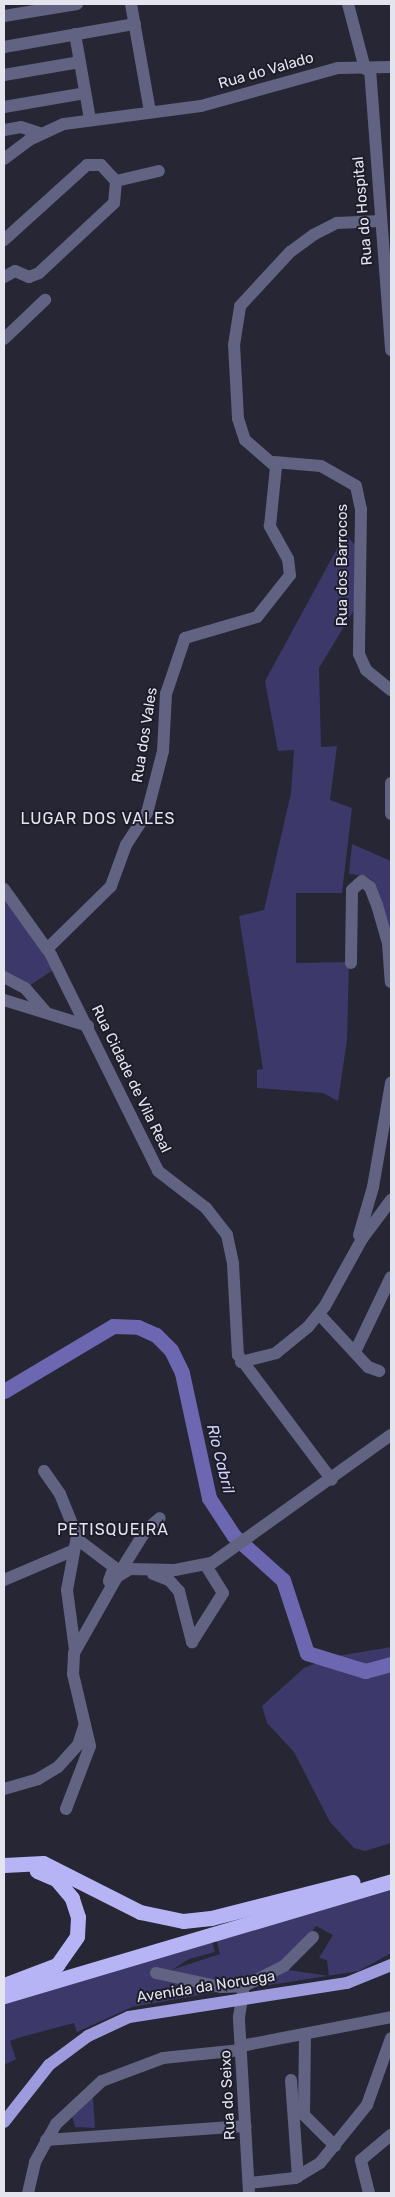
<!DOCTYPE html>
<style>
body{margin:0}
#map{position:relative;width:395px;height:2197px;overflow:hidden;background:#262634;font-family:Rubik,sans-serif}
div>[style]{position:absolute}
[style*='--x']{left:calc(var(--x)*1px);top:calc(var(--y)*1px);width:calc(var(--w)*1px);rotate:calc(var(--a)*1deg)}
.green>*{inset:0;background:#3c3869}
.river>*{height:15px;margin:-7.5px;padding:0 7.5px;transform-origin:7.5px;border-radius:7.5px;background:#6c67b0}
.minor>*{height:12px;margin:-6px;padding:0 6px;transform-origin:6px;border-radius:6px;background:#626282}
.major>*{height:12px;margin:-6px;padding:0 6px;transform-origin:6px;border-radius:6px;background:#9d9bdd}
.highway>*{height:15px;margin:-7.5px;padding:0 7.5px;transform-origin:7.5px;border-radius:7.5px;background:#b6b4f4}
span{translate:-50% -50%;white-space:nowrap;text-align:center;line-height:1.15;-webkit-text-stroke:4px #1c1c2a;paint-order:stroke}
.street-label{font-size:15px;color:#e3e4ed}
.neighbourhood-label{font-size:16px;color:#e3e4ed;letter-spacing:1px}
.water-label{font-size:16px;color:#d1d1fa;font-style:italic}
.frame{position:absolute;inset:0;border:5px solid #e3e4ed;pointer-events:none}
</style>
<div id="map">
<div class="green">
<div style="clip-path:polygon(345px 534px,355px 545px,354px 610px,319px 668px,321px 747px,337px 746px,330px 800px,352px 808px,342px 893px,296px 893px,296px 963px,349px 962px,347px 1040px,338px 1101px,323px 1093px,257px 1088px,257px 1070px,263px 1069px,239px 916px,264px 910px,291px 793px,294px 750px,278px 751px,265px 681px)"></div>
<div style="clip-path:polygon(352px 844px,391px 861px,391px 935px,374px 882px,366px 876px,349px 874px)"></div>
<div style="clip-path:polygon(4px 895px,53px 970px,29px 986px,4px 974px)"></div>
<div style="clip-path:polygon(391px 1647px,391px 1843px,365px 1851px,354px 1848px,330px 1822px,294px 1752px,267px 1723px,262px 1706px,304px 1668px,331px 1657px)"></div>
<div style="clip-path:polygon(391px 1890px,391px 1953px,359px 1971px,250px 1988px,282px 1969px,329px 1976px,327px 1960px,319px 1958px,333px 1935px,316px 1926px,299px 1949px,258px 1978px,220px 1983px,171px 1970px,220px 1954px,216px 1939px)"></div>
<div style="clip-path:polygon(212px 1941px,215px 1952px,189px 1959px,167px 1973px,217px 1992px,132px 2007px,77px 2032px,74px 2023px,21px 2037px,10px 2041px,16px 2059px,4px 2065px,4px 2002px)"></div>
<div style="clip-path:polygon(93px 2097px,95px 2128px,75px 2127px,72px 2116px)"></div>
</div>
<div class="river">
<div style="--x:4;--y:1391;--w:127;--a:-30.8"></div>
<div style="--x:113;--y:1326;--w:25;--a:2"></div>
<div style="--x:138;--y:1327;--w:20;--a:24"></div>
<div style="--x:156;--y:1335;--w:21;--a:45"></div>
<div style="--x:171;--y:1350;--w:25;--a:64"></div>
<div style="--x:182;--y:1373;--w:128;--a:77.8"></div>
<div style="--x:209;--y:1498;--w:45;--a:56.7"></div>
<div style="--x:234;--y:1536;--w:66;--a:41.9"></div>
<div style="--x:283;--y:1580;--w:77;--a:71.8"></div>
<div style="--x:307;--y:1653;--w:61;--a:17.2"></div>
<div style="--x:365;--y:1671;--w:27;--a:-15"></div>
</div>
<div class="minor">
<div style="--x:131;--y:4;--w:110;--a:80"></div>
<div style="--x:348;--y:4;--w:67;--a:75.3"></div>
<div style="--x:4;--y:16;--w:74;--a:-9.3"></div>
<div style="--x:75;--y:34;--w:86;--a:80"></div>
<div style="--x:4;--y:47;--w:133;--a:-10"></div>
<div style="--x:370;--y:69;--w:282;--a:85.7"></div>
<div style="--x:4;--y:75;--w:77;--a:-9.7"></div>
<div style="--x:4;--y:107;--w:82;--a:-9.8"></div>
<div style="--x:4;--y:130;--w:17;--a:-10"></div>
<div style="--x:21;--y:127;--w:20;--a:18"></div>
<div style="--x:4;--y:159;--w:31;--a:-37"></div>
<div style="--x:29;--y:140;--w:38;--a:-25"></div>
<div style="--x:64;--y:124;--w:138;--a:-7.5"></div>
<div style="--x:201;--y:106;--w:142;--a:-15.5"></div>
<div style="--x:338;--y:68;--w:53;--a:-1.1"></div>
<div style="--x:116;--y:181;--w:44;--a:-13.1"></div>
<div style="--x:4;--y:240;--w:112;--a:-42.1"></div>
<div style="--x:87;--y:165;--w:14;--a:0"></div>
<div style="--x:101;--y:165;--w:22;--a:47"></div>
<div style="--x:116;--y:181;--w:22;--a:95"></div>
<div style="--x:114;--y:203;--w:103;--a:137"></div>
<div style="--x:39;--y:273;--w:11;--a:158"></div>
<div style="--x:29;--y:277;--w:15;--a:-157"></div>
<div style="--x:15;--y:271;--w:13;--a:151"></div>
<div style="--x:4;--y:339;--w:57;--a:-43.6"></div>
<div style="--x:274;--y:462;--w:47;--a:4.9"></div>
<div style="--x:321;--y:466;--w:40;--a:29.7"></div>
<div style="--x:356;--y:486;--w:24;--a:78"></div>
<div style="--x:361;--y:509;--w:145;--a:90.8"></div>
<div style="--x:359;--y:654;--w:17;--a:66"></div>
<div style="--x:366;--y:670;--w:32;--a:39"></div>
<div style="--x:391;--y:783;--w:31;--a:90"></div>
<div style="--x:4;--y:889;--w:81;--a:54.5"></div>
<div style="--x:51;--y:955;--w:241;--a:63.6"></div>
<div style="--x:158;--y:1171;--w:61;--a:37.6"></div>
<div style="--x:206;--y:1208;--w:34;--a:52"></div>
<div style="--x:227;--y:1235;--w:30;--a:78"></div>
<div style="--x:233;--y:1264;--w:91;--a:86.9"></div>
<div style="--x:238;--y:1355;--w:156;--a:53.1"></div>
<div style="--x:47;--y:949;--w:90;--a:-44.5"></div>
<div style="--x:111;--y:886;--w:44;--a:-69.9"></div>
<div style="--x:126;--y:845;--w:38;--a:-57"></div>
<div style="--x:147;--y:813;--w:64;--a:-75.5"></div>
<div style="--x:163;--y:751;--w:57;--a:-87"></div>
<div style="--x:166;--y:694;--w:59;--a:-71.3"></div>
<div style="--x:185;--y:638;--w:75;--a:-16.3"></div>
<div style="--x:257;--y:617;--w:53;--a:-51.8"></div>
<div style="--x:290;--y:575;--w:16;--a:-97"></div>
<div style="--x:288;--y:559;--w:38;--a:-119"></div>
<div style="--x:270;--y:526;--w:59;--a:-84.2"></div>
<div style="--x:276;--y:467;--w:41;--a:-138.9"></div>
<div style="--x:245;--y:440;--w:23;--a:-108"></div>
<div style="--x:238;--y:418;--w:73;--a:-93.1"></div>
<div style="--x:234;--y:345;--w:39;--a:-81"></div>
<div style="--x:240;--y:306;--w:74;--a:-47.2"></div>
<div style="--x:290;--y:252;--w:29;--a:-36"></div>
<div style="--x:313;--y:235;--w:27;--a:-27"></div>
<div style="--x:337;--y:223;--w:43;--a:-2.7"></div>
<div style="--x:351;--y:963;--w:73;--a:-89.2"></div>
<div style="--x:352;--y:890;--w:13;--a:-42"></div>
<div style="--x:362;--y:881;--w:10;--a:37"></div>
<div style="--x:370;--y:887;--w:19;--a:69"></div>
<div style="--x:377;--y:905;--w:40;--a:74"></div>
<div style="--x:388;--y:943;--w:39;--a:86"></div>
<div style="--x:4;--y:977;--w:24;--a:28"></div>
<div style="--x:25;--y:988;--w:30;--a:49"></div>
<div style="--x:4;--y:1000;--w:88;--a:17.2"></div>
<div style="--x:359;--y:1235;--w:50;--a:-73.7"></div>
<div style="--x:373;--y:1187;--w:106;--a:-80.2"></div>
<div style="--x:319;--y:1314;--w:72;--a:47.2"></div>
<div style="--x:368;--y:1367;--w:12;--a:20"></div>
<div style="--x:355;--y:1352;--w:83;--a:-64.4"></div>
<div style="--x:241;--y:1362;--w:36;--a:-14"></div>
<div style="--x:276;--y:1353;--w:41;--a:-39.1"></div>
<div style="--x:308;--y:1327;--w:27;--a:-51"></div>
<div style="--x:325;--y:1306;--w:77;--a:-61.1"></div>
<div style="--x:362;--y:1239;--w:49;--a:-53.4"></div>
<div style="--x:44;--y:1471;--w:28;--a:55"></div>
<div style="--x:60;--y:1494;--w:45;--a:68"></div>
<div style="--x:77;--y:1536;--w:55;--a:100.5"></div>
<div style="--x:67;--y:1590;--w:61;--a:82.4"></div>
<div style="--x:77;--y:1539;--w:46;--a:37.1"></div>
<div style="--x:114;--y:1567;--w:15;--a:110"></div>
<div style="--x:153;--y:1574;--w:17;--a:21"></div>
<div style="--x:169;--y:1580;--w:15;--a:48"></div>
<div style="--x:179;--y:1591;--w:53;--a:75.7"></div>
<div style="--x:118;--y:1575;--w:53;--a:-58.1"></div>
<div style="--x:146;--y:1530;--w:18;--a:-41"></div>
<div style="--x:4;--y:1580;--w:74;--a:-23.1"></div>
<div style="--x:192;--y:1642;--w:58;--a:-57.7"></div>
<div style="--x:223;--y:1593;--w:32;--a:-122"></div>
<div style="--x:4;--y:1789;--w:35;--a:-16"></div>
<div style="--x:38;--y:1779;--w:23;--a:-31"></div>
<div style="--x:58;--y:1767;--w:30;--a:-48"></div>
<div style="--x:78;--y:1745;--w:22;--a:-72"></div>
<div style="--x:66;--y:1809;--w:67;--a:-69.1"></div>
<div style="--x:90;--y:1746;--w:74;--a:-103.3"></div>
<div style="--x:73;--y:1674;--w:21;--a:-87"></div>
<div style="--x:74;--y:1653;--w:87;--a:-60.5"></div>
<div style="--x:117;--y:1577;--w:15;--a:-32"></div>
<div style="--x:130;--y:1569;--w:45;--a:1.3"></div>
<div style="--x:175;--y:1570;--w:38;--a:-11"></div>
<div style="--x:212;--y:1563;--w:220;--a:-35.6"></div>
<div style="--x:156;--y:1973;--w:66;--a:12.2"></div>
<div style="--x:221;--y:1987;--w:23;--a:-2"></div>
<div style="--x:305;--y:2034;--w:81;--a:90.7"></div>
<div style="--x:304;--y:2115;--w:44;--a:45"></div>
<div style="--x:241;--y:2046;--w:153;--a:-10.9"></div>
<div style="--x:291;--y:2080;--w:97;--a:85.9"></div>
<div style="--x:46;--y:2140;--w:200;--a:-4"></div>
<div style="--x:249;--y:2183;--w:46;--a:-6.2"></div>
<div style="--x:295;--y:2178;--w:29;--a:-31"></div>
<div style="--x:320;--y:2163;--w:75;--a:-51"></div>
<div style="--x:367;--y:2105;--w:71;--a:-70.3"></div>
<div style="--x:28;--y:2193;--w:32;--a:-77"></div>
<div style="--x:35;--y:2162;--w:43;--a:-61.1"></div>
<div style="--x:56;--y:2124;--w:63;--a:-43.1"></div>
<div style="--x:102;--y:2081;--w:65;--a:-20.7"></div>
<div style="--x:163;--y:2058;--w:78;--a:-5.9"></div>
<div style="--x:249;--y:2193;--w:176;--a:-93.3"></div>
<div style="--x:239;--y:2017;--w:31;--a:-81"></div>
<div style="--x:244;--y:1986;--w:45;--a:-26.6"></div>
<div style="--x:284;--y:1966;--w:41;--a:-45"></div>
<div style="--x:369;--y:2193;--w:34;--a:-104"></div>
<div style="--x:361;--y:2160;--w:39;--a:-40"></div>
</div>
<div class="major">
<div style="--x:4;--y:2122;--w:73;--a:-51.7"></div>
<div style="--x:49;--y:2065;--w:49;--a:-36.6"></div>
<div style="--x:88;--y:2036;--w:45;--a:-24.9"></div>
<div style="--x:129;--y:2017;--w:221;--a:-8.9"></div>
<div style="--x:347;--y:1983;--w:48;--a:-22.2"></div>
</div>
<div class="highway">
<div style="--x:4;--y:1865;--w:39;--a:-3"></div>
<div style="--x:43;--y:1863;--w:109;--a:26.8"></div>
<div style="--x:140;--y:1912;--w:44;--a:11.8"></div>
<div style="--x:183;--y:1921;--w:28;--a:-6"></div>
<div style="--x:211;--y:1918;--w:146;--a:-14.3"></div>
<div style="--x:4;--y:1985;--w:57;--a:-20.7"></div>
<div style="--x:57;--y:1965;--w:35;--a:-55"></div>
<div style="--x:77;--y:1936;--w:19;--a:-87"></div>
<div style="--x:78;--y:1917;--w:20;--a:-108"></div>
<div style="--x:72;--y:1898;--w:25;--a:-130"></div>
<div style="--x:56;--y:1879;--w:21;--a:-157"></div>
<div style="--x:4;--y:1996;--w:404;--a:-16.5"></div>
</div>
<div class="street-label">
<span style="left:266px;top:71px;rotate:-16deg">Rua do Valado</span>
<span style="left:363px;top:211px;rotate:-95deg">Rua do Hospital</span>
<span style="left:343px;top:565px;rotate:-90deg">Rua dos Barrocos</span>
<span style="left:145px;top:735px;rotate:-81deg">Rua dos Vales</span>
<span style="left:131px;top:1079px;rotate:64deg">Rua Cidade de Vila Real</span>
<span style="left:206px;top:1987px;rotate:-9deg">Avenida da Noruega</span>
<span style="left:228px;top:2095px;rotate:-93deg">Rua do Seixo</span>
</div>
<div class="neighbourhood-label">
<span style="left:98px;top:819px">LUGAR DOS VALES</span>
<span style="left:113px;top:1530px">PETISQUEIRA</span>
</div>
<div class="water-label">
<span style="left:220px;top:1459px;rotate:76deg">Rio Cabril</span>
</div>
<div class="frame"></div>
</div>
